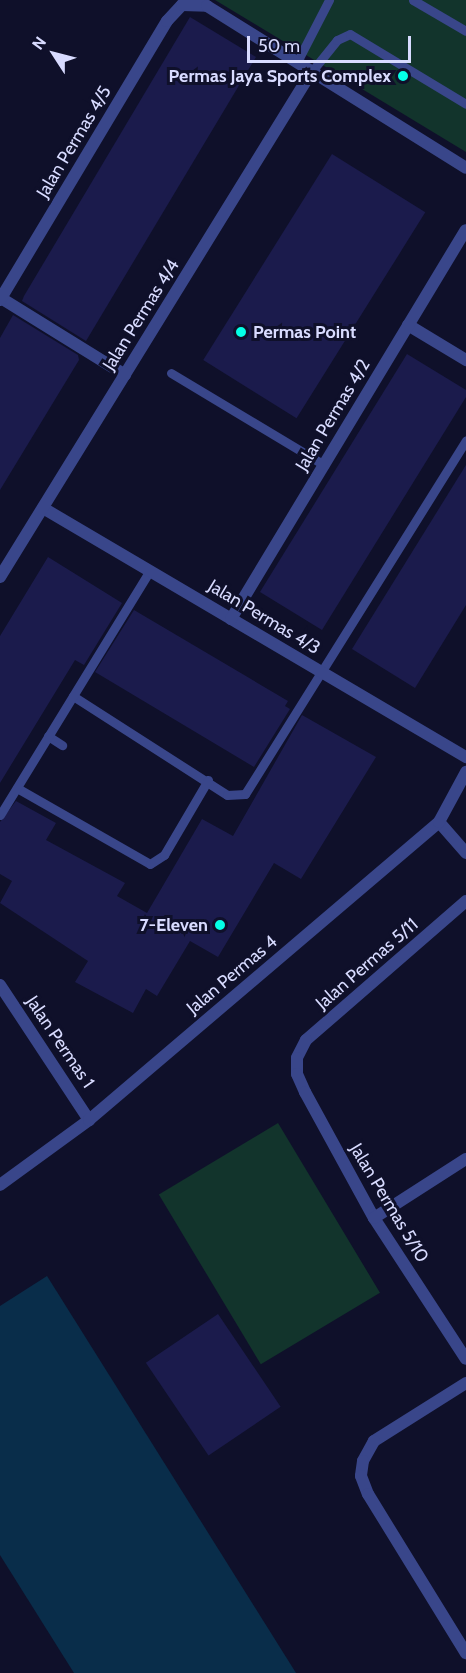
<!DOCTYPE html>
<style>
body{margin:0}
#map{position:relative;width:466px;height:1673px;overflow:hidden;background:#0f102a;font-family:Cabin,sans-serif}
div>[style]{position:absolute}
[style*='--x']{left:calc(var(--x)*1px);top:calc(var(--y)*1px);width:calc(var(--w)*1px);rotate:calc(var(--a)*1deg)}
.green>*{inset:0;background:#12342c;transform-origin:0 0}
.water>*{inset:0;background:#092d4a}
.building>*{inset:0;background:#1b1b4c;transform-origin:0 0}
.service>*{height:9px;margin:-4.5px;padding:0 4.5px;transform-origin:4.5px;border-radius:4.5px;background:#39468a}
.minor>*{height:12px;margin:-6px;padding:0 6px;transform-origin:6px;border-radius:6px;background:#39468a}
.tertiary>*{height:12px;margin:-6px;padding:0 6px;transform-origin:6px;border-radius:6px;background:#39468a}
.dots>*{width:16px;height:16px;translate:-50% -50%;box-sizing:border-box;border:3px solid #0f102a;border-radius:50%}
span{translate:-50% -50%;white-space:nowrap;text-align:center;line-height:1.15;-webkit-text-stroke:6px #0f102a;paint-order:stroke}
.poi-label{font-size:18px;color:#d8dbff;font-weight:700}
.right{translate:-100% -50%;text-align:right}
.left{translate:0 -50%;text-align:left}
.street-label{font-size:18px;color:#d8dbff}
.north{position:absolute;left:24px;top:24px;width:60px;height:60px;-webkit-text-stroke:4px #0f102a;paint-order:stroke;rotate:306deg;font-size:16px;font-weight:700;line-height:24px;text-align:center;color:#d8dbff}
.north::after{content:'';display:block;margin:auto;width:21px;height:27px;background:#d8dbff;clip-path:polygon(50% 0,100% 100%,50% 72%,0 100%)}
.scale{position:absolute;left:247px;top:36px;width:164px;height:27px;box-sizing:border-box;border:3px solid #d8dbff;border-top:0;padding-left:8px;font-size:18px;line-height:21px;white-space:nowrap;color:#d8dbff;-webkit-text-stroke:4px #0f102a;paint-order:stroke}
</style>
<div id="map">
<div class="green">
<div style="clip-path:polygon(215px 0,466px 0,466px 152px)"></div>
<div style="left:278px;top:1123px;width:198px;height:139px;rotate:59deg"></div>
</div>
<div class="water">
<div style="clip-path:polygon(47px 1276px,296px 1673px,74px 1673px,0 1555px,0 1306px)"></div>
</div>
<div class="building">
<div style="clip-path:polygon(190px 17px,256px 57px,86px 341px,22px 301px,24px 296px)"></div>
<div style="left:332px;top:154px;width:110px;height:243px;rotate:32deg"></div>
<div style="clip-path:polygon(13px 315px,78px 355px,79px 360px,0 490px,0 338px)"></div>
<div style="clip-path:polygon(407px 354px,466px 390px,466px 397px,322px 630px,260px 592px)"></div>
<div style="clip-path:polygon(466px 465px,466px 605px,415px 688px,352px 649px)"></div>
<div style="clip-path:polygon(48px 557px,122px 603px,84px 665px,75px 660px,0 783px,0 636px)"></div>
<div style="clip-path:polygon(134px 610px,288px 701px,285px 706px,290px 709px,254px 767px,95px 672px)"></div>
<div style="clip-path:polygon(302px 715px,376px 757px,301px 879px,274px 863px,218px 957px,190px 941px,157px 996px,146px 989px,133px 1013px,75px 982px,88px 961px,0 903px,12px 881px,0 874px,0 822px,16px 801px,56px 823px,46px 840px,125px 883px,117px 896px,147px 913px,202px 819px,233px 836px)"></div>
<div style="left:218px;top:1314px;width:112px;height:87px;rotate:56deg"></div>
</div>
<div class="service">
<div style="--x:413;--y:0;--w:61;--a:30.3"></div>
<div style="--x:297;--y:62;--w:70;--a:-62.7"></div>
<div style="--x:312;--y:71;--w:40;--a:-51"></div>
<div style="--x:337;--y:40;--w:14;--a:-25"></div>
<div style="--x:350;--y:34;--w:135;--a:31.1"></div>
<div style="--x:171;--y:373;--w:179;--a:31"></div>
<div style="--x:73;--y:696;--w:183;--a:32.7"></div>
<div style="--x:227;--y:795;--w:18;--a:-3"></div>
<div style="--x:245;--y:794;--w:417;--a:-58"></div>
<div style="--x:48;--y:736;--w:17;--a:33"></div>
<div style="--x:17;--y:788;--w:153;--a:29.7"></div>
<div style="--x:150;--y:864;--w:17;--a:-33"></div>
<div style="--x:164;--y:855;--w:87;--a:-59.6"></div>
<div style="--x:0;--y:815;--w:287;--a:-58.5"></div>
</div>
<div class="minor">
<div style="--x:1;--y:298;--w:146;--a:31.8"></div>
<div style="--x:0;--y:300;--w:325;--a:-59.1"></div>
<div style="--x:167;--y:21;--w:22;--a:-47"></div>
<div style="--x:182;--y:5;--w:25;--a:2"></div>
<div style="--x:207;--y:6;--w:305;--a:32"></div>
<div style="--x:408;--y:325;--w:68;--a:31.1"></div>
<div style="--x:43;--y:508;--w:491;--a:30.5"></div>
<div style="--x:0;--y:577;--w:594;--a:-58.34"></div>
<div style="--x:231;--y:619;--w:454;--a:-58.9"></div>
<div style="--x:439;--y:822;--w:41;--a:48.9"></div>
<div style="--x:466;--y:901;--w:212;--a:139"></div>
<div style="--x:306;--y:1040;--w:20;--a:117"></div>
<div style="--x:297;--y:1058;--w:16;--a:90"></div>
<div style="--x:297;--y:1074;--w:20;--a:66"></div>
<div style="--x:305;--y:1092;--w:144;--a:61.3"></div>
<div style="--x:374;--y:1218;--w:168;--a:56.9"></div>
<div style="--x:374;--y:1218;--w:109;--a:-32.7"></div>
<div style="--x:466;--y:1383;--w:109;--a:147.8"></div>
<div style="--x:374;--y:1441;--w:23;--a:119"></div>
<div style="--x:363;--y:1461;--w:15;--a:98"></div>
<div style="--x:361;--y:1476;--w:19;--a:69"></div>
<div style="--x:368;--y:1494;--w:187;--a:58.4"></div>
</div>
<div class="tertiary">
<div style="--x:0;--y:985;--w:162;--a:56.6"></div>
<div style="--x:0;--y:1185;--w:110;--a:-36.1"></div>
<div style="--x:89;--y:1120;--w:460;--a:-40.4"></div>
<div style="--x:439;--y:822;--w:57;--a:-61.6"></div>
</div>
<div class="dots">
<div style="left:403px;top:76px;background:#04ffe7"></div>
<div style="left:241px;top:332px;background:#04ffe7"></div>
<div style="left:220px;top:925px;background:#04ffe7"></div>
</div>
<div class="poi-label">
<span class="right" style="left:391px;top:76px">Permas Jaya Sports Complex</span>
<span class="left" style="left:253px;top:332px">Permas Point</span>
<span class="right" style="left:208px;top:925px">7-Eleven</span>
</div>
<div class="street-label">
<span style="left:74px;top:142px;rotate:-59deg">Jalan Permas 4/5</span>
<span style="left:141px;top:315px;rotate:-58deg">Jalan Permas 4/4</span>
<span style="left:333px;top:415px;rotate:-59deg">Jalan Permas 4/2</span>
<span style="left:264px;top:617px;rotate:31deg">Jalan Permas 4/3</span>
<span style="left:367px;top:964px;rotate:-41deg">Jalan Permas 5/11</span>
<span style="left:232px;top:975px;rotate:-40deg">Jalan Permas 4</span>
<span style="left:60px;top:1042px;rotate:56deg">Jalan Permas 1</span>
<span style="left:389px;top:1203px;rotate:59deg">Jalan Permas 5/10</span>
</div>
<div class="north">N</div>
<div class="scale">50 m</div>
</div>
